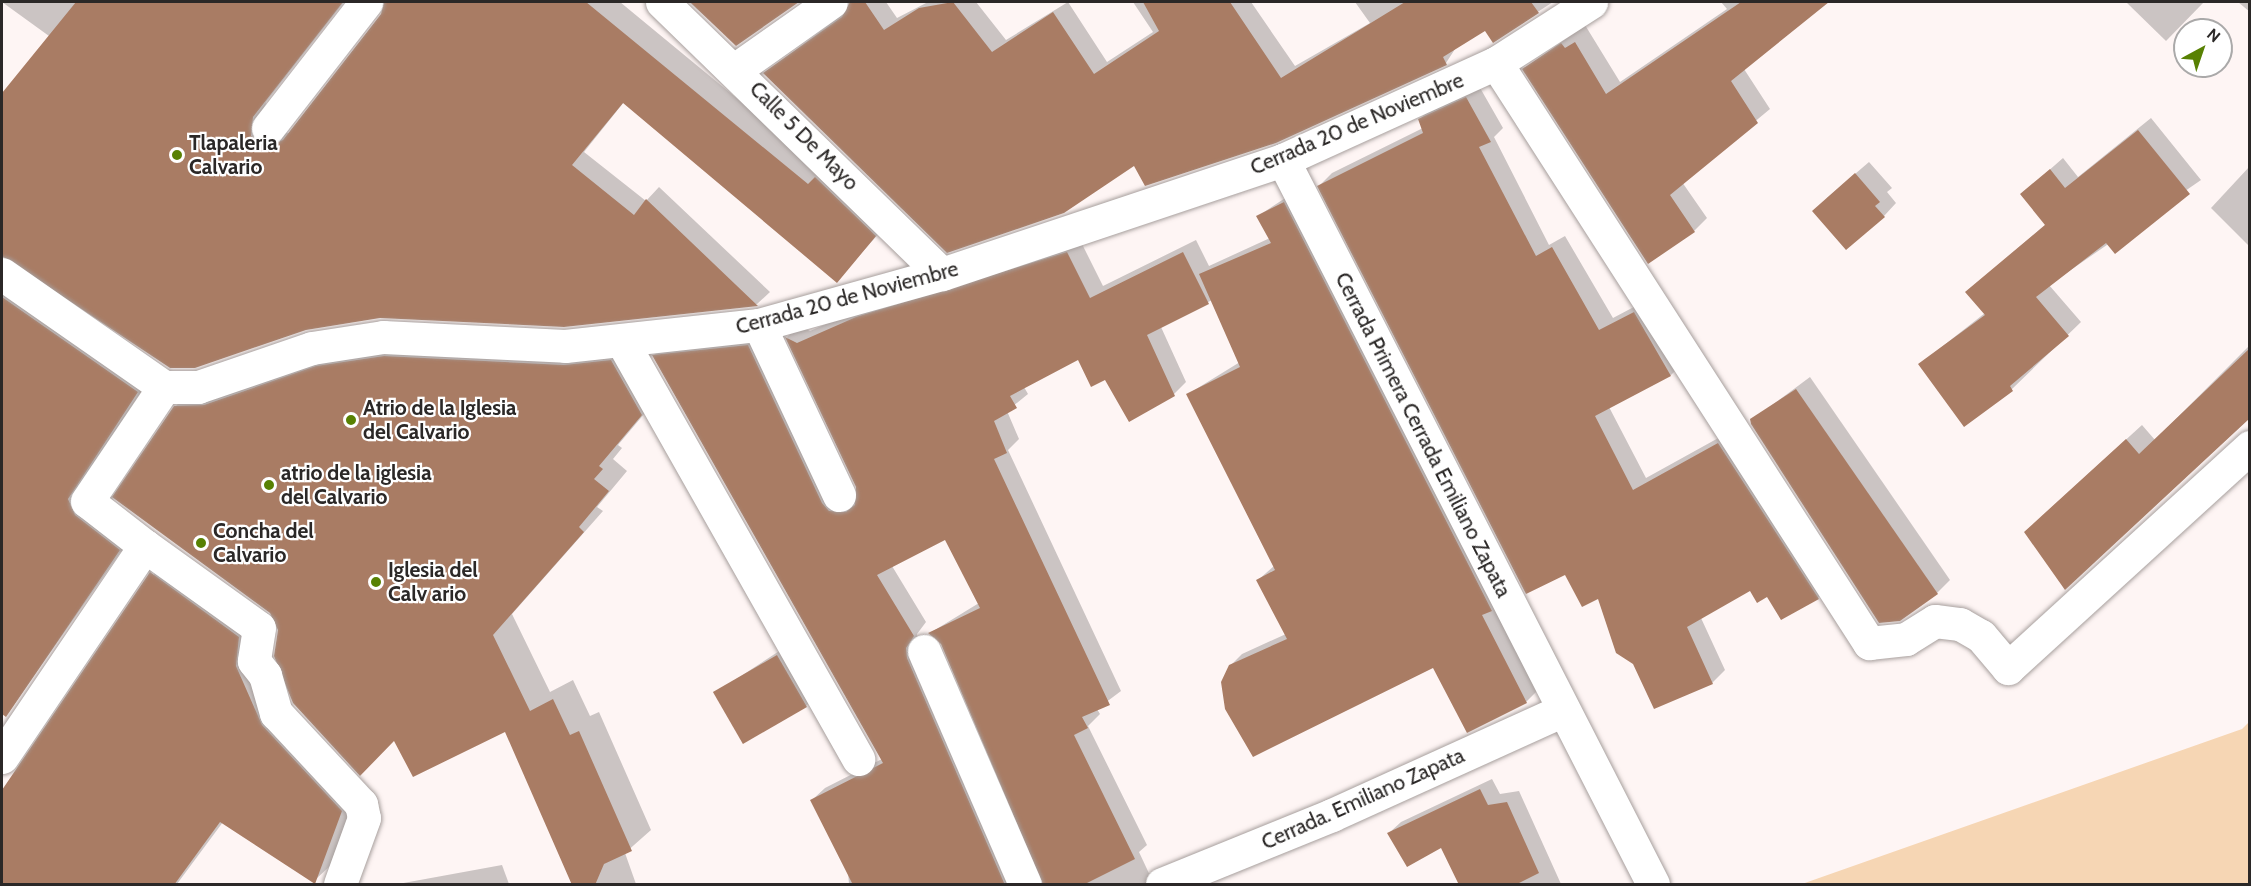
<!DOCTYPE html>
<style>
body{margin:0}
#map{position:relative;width:2251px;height:886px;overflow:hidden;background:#fef5f4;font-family:Cabin,sans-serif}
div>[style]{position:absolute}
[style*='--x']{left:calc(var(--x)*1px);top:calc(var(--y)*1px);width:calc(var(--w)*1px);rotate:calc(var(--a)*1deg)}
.green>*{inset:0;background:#f6d6b4}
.shadow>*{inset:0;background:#0003}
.building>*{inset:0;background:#a97c64;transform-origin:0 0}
.roads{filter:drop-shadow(0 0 2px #a79f9d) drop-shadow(0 0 2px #a79f9d)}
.minor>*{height:33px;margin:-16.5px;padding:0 16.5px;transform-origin:16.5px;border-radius:16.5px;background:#fff}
.dots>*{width:16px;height:16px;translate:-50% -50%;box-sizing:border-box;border:3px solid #fff;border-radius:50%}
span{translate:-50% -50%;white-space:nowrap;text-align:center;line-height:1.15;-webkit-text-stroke:4.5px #fff;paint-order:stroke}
.street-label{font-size:21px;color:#2b2827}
.poi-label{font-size:21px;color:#2b2827;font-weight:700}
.left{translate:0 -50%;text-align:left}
.frame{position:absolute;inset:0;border:3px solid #2b2827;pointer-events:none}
.north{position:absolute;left:2173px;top:18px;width:60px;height:60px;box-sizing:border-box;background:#fff;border:2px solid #aaa9a9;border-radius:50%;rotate:40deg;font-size:16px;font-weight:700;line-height:24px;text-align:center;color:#2b2827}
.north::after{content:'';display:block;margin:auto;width:21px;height:27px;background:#588103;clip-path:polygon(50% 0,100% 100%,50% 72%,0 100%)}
</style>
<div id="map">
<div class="green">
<div style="clip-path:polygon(2249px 722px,2249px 884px,1802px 884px,2242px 729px)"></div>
</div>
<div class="shadow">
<div style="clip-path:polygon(2px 2px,344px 2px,266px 102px,263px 121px,270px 131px,289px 133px,382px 14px,384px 2px,620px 2px,888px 223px,837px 281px,624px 102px,584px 152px,646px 201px,659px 187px,770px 292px,757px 304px,564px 326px,2px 256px,2px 95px,49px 36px)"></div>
<div style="clip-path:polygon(689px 2px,797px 2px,736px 44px)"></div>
<div style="clip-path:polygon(851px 2px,886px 2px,897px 18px,928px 2px,976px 2px,1006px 40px,1068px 2px,1107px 62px,1153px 32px,1133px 2px,1251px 2px,1295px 66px,1370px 23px,1355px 2px,1553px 2px,1493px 41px,1485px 29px,1457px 46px,1446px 63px,1134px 163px,765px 73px,846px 12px)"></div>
<div style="clip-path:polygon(1721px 2px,1827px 2px,1744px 69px,1770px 109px,1682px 182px,1707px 218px,1694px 231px,1524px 69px,1585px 25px,1620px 82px,1727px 9px)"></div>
<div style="clip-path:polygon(2126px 2px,2204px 2px,2166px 41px)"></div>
<div style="clip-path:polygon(2238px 2px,2250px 2px,2250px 12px)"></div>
<div style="clip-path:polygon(1479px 86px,1503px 128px,1494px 137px,1549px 245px,1565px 236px,1613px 318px,1647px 300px,1683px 363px,1671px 375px,1609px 407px,1646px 478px,1731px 431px,1830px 586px,1818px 598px,1750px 589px,1701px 618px,1725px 670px,1712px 683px,1634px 663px,1599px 597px,1565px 573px,1319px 186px,1332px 173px,1423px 128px,1419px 120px,1432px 107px)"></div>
<div style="clip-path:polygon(2151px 118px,2201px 180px,2049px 285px,2081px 322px,2012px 389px,1964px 425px,1920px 364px,1985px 313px,1967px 292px,2046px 224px,2022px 194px,2063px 158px,2078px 177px)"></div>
<div style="clip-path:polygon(1869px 162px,1892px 188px,1887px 192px,1896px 203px,1884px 216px,1827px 198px)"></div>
<div style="clip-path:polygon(2250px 166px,2250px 247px,2211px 208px)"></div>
<div style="clip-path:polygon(1296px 191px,1538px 690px,1526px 702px,1434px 666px,1230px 666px,1242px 654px,1286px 634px,1258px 580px,1274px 566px,1188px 394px,1240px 362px,1212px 300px,1161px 327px,1186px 382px,1174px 394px,1106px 378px,1078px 358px,1024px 387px,1028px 394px,1007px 411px,1019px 439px,1008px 450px,1121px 691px,1097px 709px,1100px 714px,1088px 726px,1147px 845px,1139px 852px,1154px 884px,1071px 884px,942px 643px,930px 633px,979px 603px,945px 538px,892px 566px,926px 622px,917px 634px,919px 645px,1026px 884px,849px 884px,848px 872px,812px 800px,825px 788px,882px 759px,653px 356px,666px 343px,760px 333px,842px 499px,857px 500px,857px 487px,787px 337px,799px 325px,810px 331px,870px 305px,1080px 240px,1103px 286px,1196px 240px,1209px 266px,1270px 238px,1258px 216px)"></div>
<div style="clip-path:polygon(2px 272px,150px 378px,81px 485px,131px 537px,6px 716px,2px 712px)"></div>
<div style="clip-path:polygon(631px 341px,661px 394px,618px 445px,622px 448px,613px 459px,627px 471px,597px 507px,603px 511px,512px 614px,550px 692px,573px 680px,590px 716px,599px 712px,651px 830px,625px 853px,636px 884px,574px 884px,506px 730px,395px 739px,279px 630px,175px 407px,195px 386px,338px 347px)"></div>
<div style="clip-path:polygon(2250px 345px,2250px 418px,2066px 588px,2041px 517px,2142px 425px,2155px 440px)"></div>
<div style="clip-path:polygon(1810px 377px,1950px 580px,1937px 593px,1752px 420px)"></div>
<div style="clip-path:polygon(164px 560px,252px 623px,249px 652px,355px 797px,330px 866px,316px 879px,223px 822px,177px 884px,2px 884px,2px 792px)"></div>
<div style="clip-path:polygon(790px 644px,818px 694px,806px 706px,715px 693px)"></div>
<div style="clip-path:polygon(1492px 779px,1500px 794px,1519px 791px,1561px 884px,1461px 884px,1442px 846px,1389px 833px,1401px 822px)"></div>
<div style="clip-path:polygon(502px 865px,509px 884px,398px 884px)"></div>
</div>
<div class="building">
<div style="clip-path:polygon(76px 2px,343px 2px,253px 117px,251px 136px,266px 147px,283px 140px,381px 14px,384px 2px,586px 2px,808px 184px,815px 177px,876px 236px,837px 283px,623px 103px,572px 165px,634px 215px,646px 199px,758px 306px,564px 327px,380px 318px,306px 330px,195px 368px,170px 368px,2px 256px,2px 93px)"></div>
<div style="clip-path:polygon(690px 2px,799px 2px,736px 46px)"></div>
<div style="clip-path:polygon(850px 2px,865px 2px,884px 30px,919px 8px,953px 2px,992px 52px,1053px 12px,1094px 74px,1159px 31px,1143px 2px,1230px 2px,1281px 78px,1405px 2px,1531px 2px,1539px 13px,1493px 43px,1485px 31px,1443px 57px,1447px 65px,1276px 143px,1145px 186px,1134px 166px,1064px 213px,947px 253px,763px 73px,842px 17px)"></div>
<div style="clip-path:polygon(1741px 2px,1829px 2px,1731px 81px,1758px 123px,1670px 195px,1695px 232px,1648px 264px,1522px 69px,1561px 43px,1565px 48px,1575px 42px,1606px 94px)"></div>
<div style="clip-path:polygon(1466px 97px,1491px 142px,1479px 147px,1536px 256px,1552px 247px,1599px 330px,1634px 312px,1671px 376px,1595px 416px,1633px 490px,1718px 443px,1819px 599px,1781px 620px,1767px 597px,1757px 603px,1750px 591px,1687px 627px,1713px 684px,1654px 709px,1633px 664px,1616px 653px,1598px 599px,1582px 607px,1565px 575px,1526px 594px,1317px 186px,1423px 133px,1418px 119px)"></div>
<div style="clip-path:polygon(2138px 130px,2190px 194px,2115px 254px,2106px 243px,2036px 297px,2069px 336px,2010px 386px,2013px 391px,1964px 427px,1918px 364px,1985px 315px,1965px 292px,2045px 225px,2020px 194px,2050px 169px,2065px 188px)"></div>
<div style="clip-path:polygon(1855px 173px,1880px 202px,1875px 206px,1885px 217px,1846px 250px,1812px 211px)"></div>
<div style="clip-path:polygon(1284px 202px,1492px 611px,1482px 615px,1527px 703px,1467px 733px,1433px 668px,1253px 757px,1225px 709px,1221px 682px,1229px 665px,1287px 639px,1256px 580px,1275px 570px,1186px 394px,1240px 367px,1199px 274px,1271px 243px,1256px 216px)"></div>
<div style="clip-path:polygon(1067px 252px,1090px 298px,1183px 252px,1209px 304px,1147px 335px,1175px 396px,1129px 422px,1105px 380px,1091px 387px,1078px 360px,1010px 396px,1017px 408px,994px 421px,1007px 453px,994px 459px,1110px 705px,1082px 717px,1088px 728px,1074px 735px,1135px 859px,1083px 885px,1043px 885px,941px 644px,928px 633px,980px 608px,945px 540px,877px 575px,914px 636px,906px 648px,907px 658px,1005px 885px,853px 885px,810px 800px,883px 763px,652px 355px,748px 345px,822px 503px,829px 511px,846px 512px,855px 505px,856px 487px,785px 337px,797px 343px,856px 317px)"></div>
<div style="clip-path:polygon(2px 297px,138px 392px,68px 499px,75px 515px,120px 550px,6px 717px,2px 714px)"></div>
<div style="clip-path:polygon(2250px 348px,2250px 418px,2065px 590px,2024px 532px,2126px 439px,2139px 454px)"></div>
<div style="clip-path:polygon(384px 356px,564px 365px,611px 360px,642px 415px,599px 466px,603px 469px,594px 479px,609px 491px,579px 527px,584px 532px,493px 635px,530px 711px,553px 699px,570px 735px,579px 731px,632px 851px,604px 864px,595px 885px,572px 885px,505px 732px,413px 777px,394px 741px,360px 776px,293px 703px,274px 656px,278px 630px,270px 613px,112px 497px,174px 406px,204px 405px,316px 366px)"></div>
<div style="clip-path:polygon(1796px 389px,1938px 594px,1900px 621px,1879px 623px,1751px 424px,1750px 419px)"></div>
<div style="clip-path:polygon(150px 572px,239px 637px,236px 666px,262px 725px,342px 811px,315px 884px,220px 822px,174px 885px,2px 885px,2px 790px)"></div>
<div style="left:777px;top:655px;width:60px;height:74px;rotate:60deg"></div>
<div style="clip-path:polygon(1480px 789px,1488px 805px,1507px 802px,1539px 873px,1515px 885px,1459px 885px,1441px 848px,1407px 867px,1387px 833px)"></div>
</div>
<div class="roads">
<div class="minor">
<div style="--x:662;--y:2;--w:390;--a:44.2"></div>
<div style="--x:1496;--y:63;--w:690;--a:57.25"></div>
<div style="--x:1869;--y:643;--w:37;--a:-6"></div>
<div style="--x:1906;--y:639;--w:34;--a:-32"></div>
<div style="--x:1935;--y:621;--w:25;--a:7"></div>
<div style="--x:1960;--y:624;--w:24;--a:30"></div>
<div style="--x:1981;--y:636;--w:42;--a:49.8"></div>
<div style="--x:2008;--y:668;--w:328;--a:-42.4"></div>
<div style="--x:736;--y:69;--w:116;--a:-35.2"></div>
<div style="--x:268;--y:128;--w:160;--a:-52.1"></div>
<div style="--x:1283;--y:160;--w:813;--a:62.93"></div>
<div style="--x:2;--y:274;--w:198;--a:34.9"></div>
<div style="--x:759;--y:325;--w:188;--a:64.8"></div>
<div style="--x:623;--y:343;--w:478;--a:60.5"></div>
<div style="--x:164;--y:387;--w:34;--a:0"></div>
<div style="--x:198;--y:387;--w:120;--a:-18.9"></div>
<div style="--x:312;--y:348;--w:72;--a:-8.8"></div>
<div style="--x:383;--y:337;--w:182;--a:2.8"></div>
<div style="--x:565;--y:346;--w:195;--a:-6.2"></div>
<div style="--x:759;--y:325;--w:190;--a:-15.6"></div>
<div style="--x:942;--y:274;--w:360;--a:-18.5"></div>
<div style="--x:1283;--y:160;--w:234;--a:-24.5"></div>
<div style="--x:1496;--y:63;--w:113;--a:-32.7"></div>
<div style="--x:145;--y:546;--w:140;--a:35.7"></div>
<div style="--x:259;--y:628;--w:33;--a:99"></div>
<div style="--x:254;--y:661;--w:18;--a:52"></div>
<div style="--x:265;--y:675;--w:40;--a:74"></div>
<div style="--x:276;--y:713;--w:125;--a:47"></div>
<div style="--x:361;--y:804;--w:14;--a:78"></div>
<div style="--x:364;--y:818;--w:70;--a:110"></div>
<div style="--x:924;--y:651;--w:254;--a:66.6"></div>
<div style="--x:2;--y:757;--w:255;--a:-55.9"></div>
<div style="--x:145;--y:546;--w:73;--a:-142.2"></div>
<div style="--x:87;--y:501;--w:138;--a:-56"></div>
<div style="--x:1162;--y:884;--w:183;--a:-22.1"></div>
<div style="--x:1332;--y:815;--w:254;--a:-24.4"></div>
</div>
</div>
<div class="dots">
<div style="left:177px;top:155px;background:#588103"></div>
<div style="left:351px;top:420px;background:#588103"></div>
<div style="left:269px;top:485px;background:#588103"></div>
<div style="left:201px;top:543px;background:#588103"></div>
<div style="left:376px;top:582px;background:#588103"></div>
</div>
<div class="street-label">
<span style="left:1357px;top:124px;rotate:-23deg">Cerrada 20 de Noviembre</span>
<span style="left:804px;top:136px;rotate:45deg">Calle 5 De Mayo</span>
<span style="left:847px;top:298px;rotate:-15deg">Cerrada 20 de Noviembre</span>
<span style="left:1423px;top:435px;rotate:63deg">Cerrada Primera Cerrada Emiliano Zapata</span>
<span style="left:1363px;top:799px;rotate:-24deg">Cerrada. Emiliano Zapata</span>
</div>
<div class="poi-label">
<span class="left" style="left:189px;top:155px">Tlapaleria<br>Calvario</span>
<span class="left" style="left:363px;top:420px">Atrio de la Iglesia<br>del Calvario</span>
<span class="left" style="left:281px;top:485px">atrio de la iglesia<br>del Calvario</span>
<span class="left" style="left:213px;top:543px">Concha del<br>Calvario</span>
<span class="left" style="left:388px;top:582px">Iglesia del<br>Calv ario</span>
</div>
<div class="frame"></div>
<div class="north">N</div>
</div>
